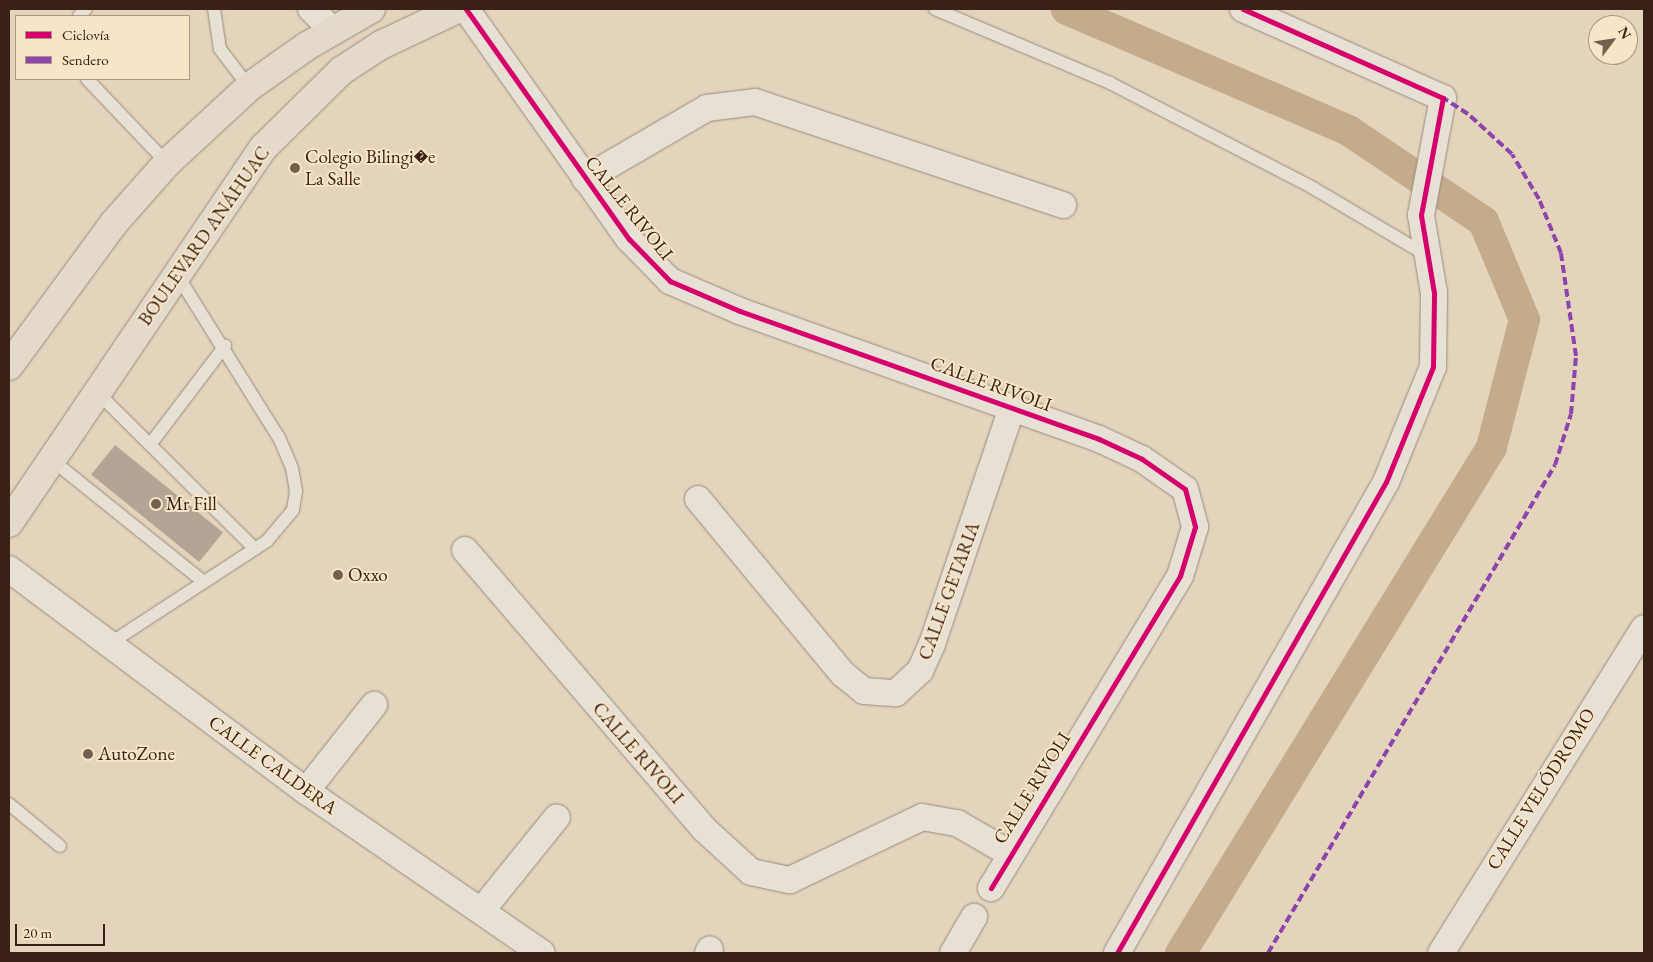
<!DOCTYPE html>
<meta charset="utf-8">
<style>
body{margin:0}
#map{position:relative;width:1653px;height:962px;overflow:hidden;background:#e4d4bc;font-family:"EB Garamond",serif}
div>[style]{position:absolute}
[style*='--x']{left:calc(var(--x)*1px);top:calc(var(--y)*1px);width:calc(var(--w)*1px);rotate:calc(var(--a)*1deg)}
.canal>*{height:31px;margin:-15.5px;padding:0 15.5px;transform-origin:15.5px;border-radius:15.5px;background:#c3ab8c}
.building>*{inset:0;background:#b2a595;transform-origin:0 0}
.roads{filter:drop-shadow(0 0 1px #988b7d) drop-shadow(0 0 1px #988b7d)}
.lane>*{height:12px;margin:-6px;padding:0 6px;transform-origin:6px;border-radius:6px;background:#e7e0d4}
.street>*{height:26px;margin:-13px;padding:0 13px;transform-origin:13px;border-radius:13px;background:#e7e0d4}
.primary>*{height:28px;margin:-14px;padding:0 14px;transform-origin:14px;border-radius:14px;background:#e4dacc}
.quiet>*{height:4px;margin-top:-2px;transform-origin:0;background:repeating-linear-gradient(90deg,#8e44ad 0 8px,transparent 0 12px)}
.cycleway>*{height:5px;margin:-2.5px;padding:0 2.5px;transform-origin:2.5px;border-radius:2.5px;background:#d6006c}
.dots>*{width:14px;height:14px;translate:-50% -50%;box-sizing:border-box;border:2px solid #f8e5c8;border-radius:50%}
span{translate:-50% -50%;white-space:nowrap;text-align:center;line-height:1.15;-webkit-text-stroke:4px #f8e5c8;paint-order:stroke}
.poi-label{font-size:19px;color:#392116}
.left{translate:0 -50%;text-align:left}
.street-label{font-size:19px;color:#392116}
.frame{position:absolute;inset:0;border:10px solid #392116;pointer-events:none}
.legend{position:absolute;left:15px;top:15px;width:175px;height:65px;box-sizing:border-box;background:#f8e5c8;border:1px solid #ac9781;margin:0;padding:6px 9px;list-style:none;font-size:15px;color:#392116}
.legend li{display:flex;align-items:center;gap:10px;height:25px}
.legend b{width:25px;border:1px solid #ac9781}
.north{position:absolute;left:1588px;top:15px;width:50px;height:50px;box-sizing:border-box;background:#f8e5c8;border:1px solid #ac9781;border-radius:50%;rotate:59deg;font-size:14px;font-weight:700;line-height:20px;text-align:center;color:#392116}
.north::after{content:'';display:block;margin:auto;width:18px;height:22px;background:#756050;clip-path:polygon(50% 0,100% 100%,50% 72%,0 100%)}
.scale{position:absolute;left:15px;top:924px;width:90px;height:22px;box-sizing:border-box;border:2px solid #392116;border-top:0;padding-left:6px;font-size:15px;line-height:18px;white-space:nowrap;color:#392116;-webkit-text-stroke:4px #f8e5c8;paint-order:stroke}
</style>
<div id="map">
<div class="canal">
<div style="--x:1066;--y:9;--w:307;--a:23.2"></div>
<div style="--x:1348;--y:130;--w:163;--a:34"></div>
<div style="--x:1483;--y:221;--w:106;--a:67.3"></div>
<div style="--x:1524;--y:319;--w:132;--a:104.5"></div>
<div style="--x:1491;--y:447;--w:594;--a:121.58"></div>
</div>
<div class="building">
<div style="left:115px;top:445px;width:139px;height:38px;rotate:39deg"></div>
</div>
<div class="roads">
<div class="lane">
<div style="--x:214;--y:9;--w:40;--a:81.5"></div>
<div style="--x:220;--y:49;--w:48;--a:52.7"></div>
<div style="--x:935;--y:9;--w:190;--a:22.9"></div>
<div style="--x:1110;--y:83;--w:229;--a:27.3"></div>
<div style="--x:1313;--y:188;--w:134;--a:30.6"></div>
<div style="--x:79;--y:16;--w:10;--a:-45"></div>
<div style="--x:87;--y:79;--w:116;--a:46.4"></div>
<div style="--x:97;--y:392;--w:223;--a:44.8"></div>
<div style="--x:152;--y:442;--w:121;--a:-52.8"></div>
<div style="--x:52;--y:460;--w:195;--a:38.8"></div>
<div style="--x:109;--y:644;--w:189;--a:-33.1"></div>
<div style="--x:267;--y:541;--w:40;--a:-50"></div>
<div style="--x:293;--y:510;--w:19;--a:-81"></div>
<div style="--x:296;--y:491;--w:23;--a:-100"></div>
<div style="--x:292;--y:468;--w:33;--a:-113"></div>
<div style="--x:279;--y:438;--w:195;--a:-122"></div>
<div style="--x:9;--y:804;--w:66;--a:39.5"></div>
</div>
<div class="street">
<div style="--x:311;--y:9;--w:30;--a:44"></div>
<div style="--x:466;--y:9;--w:282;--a:54.7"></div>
<div style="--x:629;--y:239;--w:59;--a:45.7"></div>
<div style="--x:670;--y:281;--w:76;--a:23.2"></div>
<div style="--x:740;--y:311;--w:381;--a:19.6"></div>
<div style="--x:1099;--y:439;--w:47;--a:24.9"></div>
<div style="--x:1142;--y:459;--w:52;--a:34.9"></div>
<div style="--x:1185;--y:489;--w:39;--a:75"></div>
<div style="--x:1195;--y:527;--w:51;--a:107"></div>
<div style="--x:1180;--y:576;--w:365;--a:121.2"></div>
<div style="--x:585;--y:179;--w:141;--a:-30.2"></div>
<div style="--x:707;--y:108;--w:48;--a:-7.1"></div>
<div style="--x:755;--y:102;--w:325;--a:18.5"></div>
<div style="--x:698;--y:499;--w:227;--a:50.4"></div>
<div style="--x:843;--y:674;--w:27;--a:39"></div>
<div style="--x:864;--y:691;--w:32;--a:4"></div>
<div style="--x:896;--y:693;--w:33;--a:-43"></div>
<div style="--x:920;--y:671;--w:30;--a:-66"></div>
<div style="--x:932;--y:644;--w:250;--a:-71.3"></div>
<div style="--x:465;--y:550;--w:366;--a:49.4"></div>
<div style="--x:703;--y:828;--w:65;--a:42.5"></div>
<div style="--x:751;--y:872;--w:40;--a:12"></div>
<div style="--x:790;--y:880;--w:146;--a:-25.5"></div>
<div style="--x:922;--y:817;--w:36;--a:10"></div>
<div style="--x:957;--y:823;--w:60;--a:30"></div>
<div style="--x:9;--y:569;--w:371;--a:36.8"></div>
<div style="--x:306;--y:791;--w:286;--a:34.5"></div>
<div style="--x:306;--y:791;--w:110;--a:-51.7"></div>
<div style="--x:482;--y:910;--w:119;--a:-51.1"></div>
<div style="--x:708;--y:953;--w:4;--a:-63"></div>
<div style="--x:953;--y:953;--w:42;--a:-59.7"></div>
<div style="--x:1117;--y:953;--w:542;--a:-60.27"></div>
<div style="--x:1386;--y:482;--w:124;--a:-67.8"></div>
<div style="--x:1433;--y:367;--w:74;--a:-89.2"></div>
<div style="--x:1434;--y:293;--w:79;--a:-99.5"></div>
<div style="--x:1421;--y:215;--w:119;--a:-79.4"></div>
<div style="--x:1443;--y:98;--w:219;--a:-156"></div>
<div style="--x:1441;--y:953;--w:383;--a:-58"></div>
</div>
<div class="primary">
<div style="--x:9;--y:366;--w:177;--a:-53.7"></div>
<div style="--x:114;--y:223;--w:80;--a:-48.5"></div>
<div style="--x:167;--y:163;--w:112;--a:-42.8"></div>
<div style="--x:249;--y:87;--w:71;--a:-35.3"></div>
<div style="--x:307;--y:46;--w:74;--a:-30"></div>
<div style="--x:9;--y:523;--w:454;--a:-55.9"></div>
<div style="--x:264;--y:147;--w:108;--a:-44.6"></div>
<div style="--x:341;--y:71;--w:48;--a:-33"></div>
<div style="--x:381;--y:45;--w:84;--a:-25.3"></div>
</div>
</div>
<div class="quiet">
<div style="--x:1268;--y:953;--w:566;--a:-59.54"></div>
<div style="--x:1555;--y:465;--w:53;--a:-72.6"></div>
<div style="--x:1571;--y:414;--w:58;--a:-85.1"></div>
<div style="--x:1576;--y:356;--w:104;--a:-98.3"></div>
<div style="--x:1561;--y:253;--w:58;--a:-112.2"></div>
<div style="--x:1539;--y:199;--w:52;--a:-121"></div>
<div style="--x:1512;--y:154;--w:59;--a:-137.7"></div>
<div style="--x:1468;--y:114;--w:30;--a:-147"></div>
</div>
<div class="cycleway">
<div style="--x:466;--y:9;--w:282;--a:54.7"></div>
<div style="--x:629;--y:239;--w:59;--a:45.7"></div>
<div style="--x:670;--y:281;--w:76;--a:23.2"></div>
<div style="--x:740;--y:311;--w:381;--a:19.6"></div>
<div style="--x:1099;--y:439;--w:47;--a:24.9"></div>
<div style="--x:1142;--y:459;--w:52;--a:34.9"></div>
<div style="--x:1185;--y:489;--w:39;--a:75"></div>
<div style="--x:1195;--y:527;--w:51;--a:107"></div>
<div style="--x:1180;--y:576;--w:365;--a:121.2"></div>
<div style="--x:1117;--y:953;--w:542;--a:-60.27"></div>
<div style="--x:1386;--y:482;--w:124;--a:-67.8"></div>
<div style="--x:1433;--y:367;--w:74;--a:-89.2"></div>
<div style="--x:1434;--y:293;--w:79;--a:-99.5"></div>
<div style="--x:1421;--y:215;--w:119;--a:-79.4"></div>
<div style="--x:1443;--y:98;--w:219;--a:-156"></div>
</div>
<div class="dots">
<div style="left:295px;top:168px;background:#756050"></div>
<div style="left:156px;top:504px;background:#756050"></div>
<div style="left:338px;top:575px;background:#756050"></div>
<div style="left:88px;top:754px;background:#756050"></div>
</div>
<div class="poi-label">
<span class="left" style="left:305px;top:168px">Colegio Bilingi�e<br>La Salle</span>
<span class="left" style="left:166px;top:504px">Mr Fill</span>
<span class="left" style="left:348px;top:575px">Oxxo</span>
<span class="left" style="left:98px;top:754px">AutoZone</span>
</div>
<div class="street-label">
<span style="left:629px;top:208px;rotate:51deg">CALLE RIVOLI</span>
<span style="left:204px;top:236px;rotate:-55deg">BOULEVARD ANÁHUAC</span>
<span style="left:991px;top:384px;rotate:20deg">CALLE RIVOLI</span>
<span style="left:949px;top:591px;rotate:-70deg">CALLE GETARIA</span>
<span style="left:638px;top:753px;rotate:49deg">CALLE RIVOLI</span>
<span style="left:273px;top:765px;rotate:36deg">CALLE CALDERA</span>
<span style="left:1032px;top:788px;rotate:-58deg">CALLE RIVOLI</span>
<span style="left:1541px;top:789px;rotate:-58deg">CALLE VELÓDROMO</span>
</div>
<div class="frame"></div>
<ul class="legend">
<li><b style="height:6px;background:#d6006c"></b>Ciclovía</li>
<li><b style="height:6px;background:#8e44ad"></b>Sendero</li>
</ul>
<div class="north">N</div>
<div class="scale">20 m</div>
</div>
